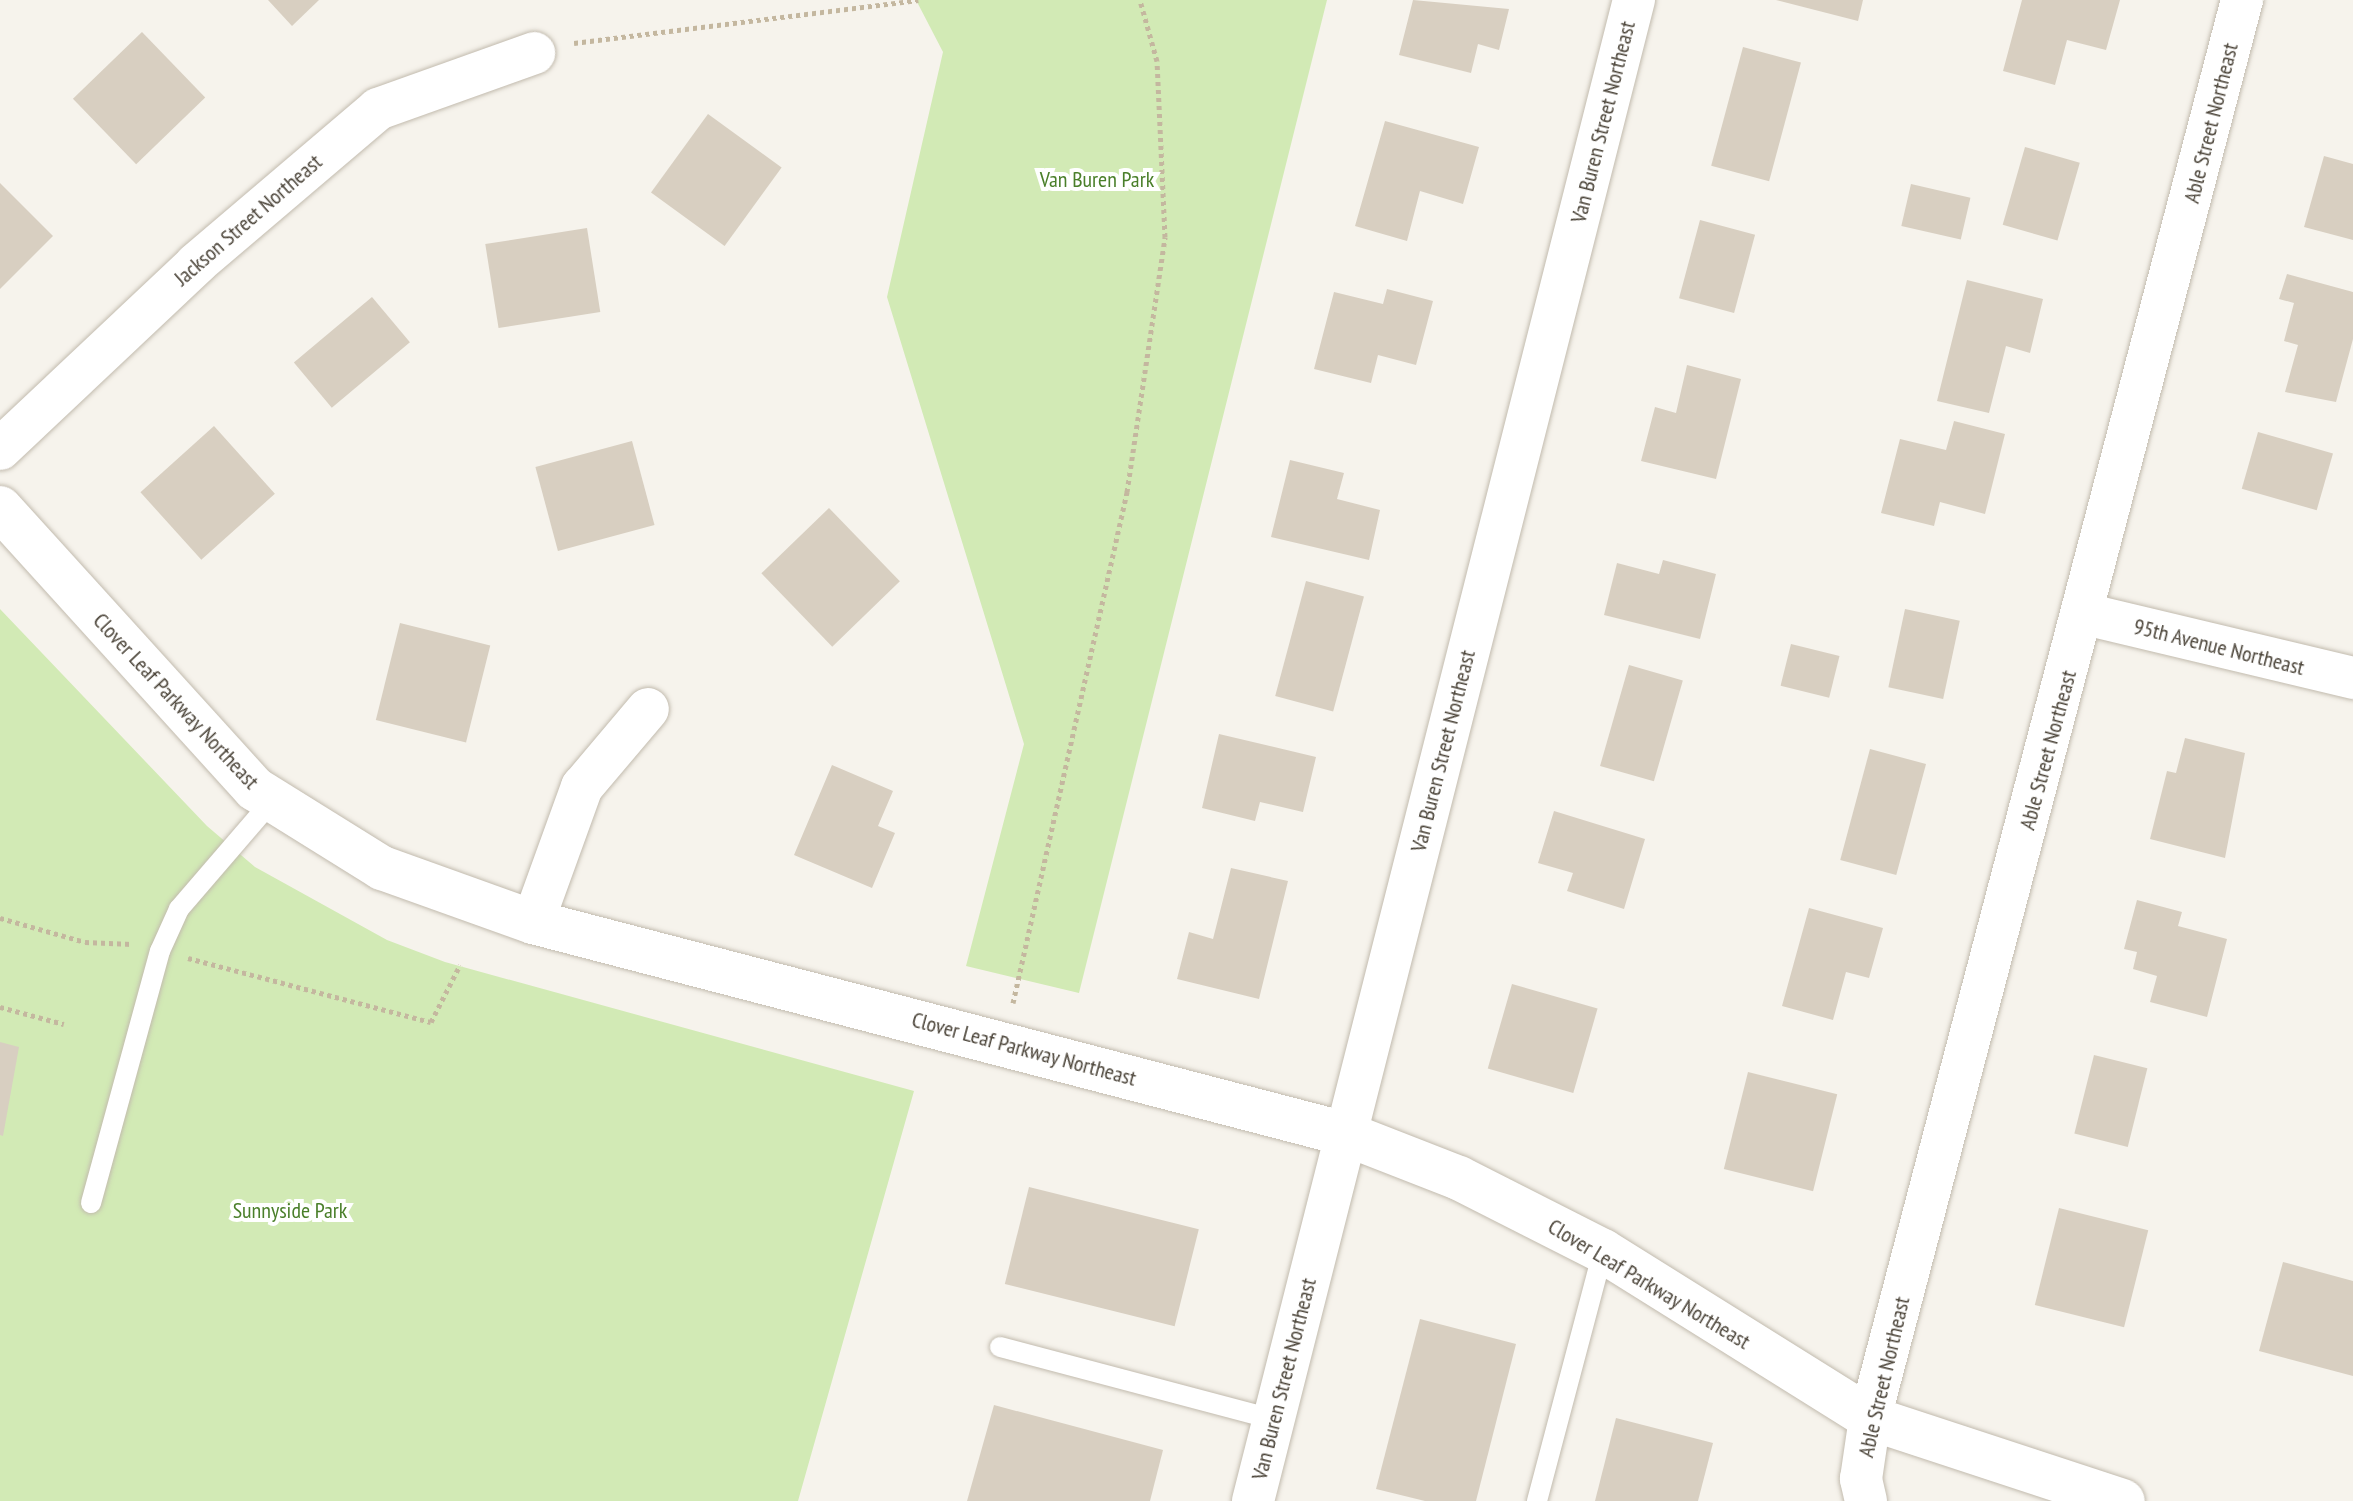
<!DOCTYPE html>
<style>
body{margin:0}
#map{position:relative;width:2353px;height:1501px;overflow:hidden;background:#f6f3ec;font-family:"PT Sans Narrow",sans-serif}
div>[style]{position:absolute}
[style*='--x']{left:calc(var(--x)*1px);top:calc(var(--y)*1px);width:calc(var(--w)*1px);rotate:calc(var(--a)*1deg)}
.green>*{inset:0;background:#d2eab5}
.building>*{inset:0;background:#d8cfc1;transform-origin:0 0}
.path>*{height:5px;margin-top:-2.5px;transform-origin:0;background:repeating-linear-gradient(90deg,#c4b79f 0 4px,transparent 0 8px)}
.roads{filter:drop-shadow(0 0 2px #c2bbae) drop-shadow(0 0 2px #c2bbae)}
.service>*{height:20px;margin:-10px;padding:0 10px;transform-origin:10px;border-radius:10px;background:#fff}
.minor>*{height:42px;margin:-21px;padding:0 21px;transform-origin:21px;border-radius:21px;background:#fff}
.tertiary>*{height:44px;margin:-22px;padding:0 22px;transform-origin:22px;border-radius:22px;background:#fff}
span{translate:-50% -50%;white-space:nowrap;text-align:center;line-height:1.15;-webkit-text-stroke:8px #fff;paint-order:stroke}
.street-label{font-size:22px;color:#4b4439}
.park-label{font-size:22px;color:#4a7f2a}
</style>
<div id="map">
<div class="green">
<div style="clip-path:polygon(916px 0,1327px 0,1079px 993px,966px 966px,1024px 744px,887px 297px,943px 52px)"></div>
<div style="clip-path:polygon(0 609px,207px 826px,255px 867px,387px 940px,445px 962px,914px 1091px,798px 1501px,0 1501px)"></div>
</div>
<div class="building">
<div style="clip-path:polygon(268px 0,319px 0,292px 26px)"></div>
<div style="clip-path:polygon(1413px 0,1509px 9px,1499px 50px,1478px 44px,1471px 73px,1399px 55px)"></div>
<div style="clip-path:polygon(1776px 0,1863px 0,1858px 21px)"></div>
<div style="clip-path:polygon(2022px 0,2120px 0,2106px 50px,2067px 40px,2055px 85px,2003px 71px)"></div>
<div style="left:142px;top:32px;width:91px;height:96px;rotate:46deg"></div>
<div style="left:1743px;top:47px;width:60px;height:123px;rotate:15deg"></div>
<div style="left:708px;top:114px;width:91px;height:97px;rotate:36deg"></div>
<div style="clip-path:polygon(1385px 121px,1479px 147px,1463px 204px,1420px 191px,1407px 241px,1355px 226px)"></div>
<div style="left:2025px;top:147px;width:57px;height:81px;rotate:16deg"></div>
<div style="clip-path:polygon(2324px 156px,2353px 164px,2353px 240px,2304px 227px)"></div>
<div style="clip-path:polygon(0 183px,53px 236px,0 289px)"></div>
<div style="left:1911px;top:184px;width:61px;height:43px;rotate:13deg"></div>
<div style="left:1700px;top:220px;width:57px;height:81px;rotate:15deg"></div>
<div style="left:587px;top:228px;width:85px;height:103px;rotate:81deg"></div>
<div style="clip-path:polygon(2287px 274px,2353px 292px,2353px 339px,2336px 402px,2285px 392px,2298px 345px,2284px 341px,2294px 303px,2279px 299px)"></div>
<div style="clip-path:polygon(1967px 280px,2043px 299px,2030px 353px,2006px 346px,1989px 413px,1937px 401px)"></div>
<div style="clip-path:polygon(1387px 289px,1433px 301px,1416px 365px,1378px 355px,1371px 383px,1314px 369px,1334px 292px,1383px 304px)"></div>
<div style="left:372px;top:297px;width:59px;height:102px;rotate:50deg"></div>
<div style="clip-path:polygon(1687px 365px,1741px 379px,1716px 479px,1641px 461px,1655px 407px,1676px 413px)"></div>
<div style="clip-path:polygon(1954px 421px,2005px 434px,1985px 514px,1940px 502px,1934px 526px,1881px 513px,1900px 439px,1946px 450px)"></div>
<div style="left:214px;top:426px;width:91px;height:99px;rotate:48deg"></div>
<div style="left:2258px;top:432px;width:78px;height:59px;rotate:16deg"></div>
<div style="left:632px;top:441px;width:87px;height:100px;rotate:75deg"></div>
<div style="clip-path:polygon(1290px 460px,1344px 473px,1337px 499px,1380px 510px,1369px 560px,1271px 537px)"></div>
<div style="left:829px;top:508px;width:102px;height:94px;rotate:46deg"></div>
<div style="clip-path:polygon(1663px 560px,1716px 574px,1700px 639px,1604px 615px,1617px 563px,1659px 574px)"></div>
<div style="left:1306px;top:581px;width:60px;height:119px;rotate:15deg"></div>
<div style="left:1905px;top:609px;width:56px;height:80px;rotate:12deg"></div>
<div style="left:400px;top:623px;width:93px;height:100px;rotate:14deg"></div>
<div style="left:1791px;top:644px;width:50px;height:43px;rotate:14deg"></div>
<div style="left:1629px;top:665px;width:56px;height:105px;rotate:16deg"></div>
<div style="clip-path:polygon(1219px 734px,1316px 757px,1303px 812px,1260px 802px,1255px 821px,1202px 808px)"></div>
<div style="clip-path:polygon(2185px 738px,2245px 753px,2225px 858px,2150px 839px,2167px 771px,2176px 773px)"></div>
<div style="left:1870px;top:749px;width:58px;height:115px;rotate:15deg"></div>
<div style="clip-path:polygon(832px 765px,893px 791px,878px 826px,895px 833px,872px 888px,794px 855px)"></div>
<div style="clip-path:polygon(1554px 811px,1645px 839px,1624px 909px,1567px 891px,1573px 873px,1538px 863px)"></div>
<div style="clip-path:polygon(1231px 868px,1288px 881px,1259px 999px,1177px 979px,1189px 932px,1213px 939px)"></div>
<div style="clip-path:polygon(2137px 900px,2182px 912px,2178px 926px,2227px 939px,2207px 1017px,2150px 1002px,2157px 976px,2133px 969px,2137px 952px,2124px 949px)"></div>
<div style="clip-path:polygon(1809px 908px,1883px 928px,1869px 978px,1846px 972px,1833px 1020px,1782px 1006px)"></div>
<div style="left:1512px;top:984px;width:89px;height:88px;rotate:16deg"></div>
<div style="clip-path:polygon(0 1042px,19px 1047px,3px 1136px,0 1135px)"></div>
<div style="left:2094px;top:1055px;width:55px;height:81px;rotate:14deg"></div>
<div style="left:1748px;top:1072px;width:92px;height:100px;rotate:14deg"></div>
<div style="left:1029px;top:1187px;width:175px;height:100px;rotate:14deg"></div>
<div style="left:2059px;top:1208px;width:92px;height:100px;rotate:14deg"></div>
<div style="clip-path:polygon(2283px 1262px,2353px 1281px,2353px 1376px,2259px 1351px)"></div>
<div style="clip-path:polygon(1420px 1319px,1516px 1344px,1476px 1501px,1425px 1501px,1376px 1489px)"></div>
<div style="clip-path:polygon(994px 1405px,1163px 1450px,1150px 1501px,967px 1501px)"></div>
<div style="clip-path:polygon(1616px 1418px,1713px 1443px,1698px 1501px,1595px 1501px)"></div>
</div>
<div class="path">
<div style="--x:574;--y:43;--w:347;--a:-7.1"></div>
<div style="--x:0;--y:918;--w:88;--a:15.8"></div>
<div style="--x:85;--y:942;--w:47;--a:2.4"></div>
<div style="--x:188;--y:958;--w:251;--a:14.8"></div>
<div style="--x:431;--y:1022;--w:64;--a:-63"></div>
<div style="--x:1013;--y:1003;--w:524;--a:-77.42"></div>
<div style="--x:1127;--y:492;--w:258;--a:-81.5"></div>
<div style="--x:1165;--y:237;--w:176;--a:-92.6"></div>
<div style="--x:1157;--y:61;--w:63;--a:-105.6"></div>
<div style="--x:0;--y:1007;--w:66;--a:14.9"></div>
</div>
<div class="roads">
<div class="service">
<div style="--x:91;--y:1203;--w:261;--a:-74.7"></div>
<div style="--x:160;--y:951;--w:46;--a:-65.7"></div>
<div style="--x:179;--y:909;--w:143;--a:-49.3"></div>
<div style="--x:1000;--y:1347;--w:282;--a:14.8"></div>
<div style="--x:1537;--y:1501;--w:259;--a:-75.2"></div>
</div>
<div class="minor">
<div style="--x:0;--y:449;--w:270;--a:-43.3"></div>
<div style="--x:196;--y:264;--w:239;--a:-40.4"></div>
<div style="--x:378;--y:109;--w:166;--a:-19.7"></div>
<div style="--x:2085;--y:614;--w:276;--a:13.4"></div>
<div style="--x:533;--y:922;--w:144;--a:-70.1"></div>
<div style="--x:582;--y:787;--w:102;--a:-49.8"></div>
<div style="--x:1253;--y:1501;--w:1549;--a:-75.76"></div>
<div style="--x:1866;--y:1501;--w:23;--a:-103"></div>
<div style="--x:1861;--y:1479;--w:62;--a:-81.6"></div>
<div style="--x:1870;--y:1418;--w:1466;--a:-75.3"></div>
</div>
<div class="tertiary">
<div style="--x:0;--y:508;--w:379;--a:47.8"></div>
<div style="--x:255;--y:789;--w:150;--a:31.9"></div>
<div style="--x:382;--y:868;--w:160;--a:19.7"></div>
<div style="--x:533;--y:922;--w:840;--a:14.62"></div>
<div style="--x:1346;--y:1134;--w:121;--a:21.3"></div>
<div style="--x:1459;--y:1178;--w:161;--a:26.9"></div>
<div style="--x:1603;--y:1251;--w:315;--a:32"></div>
<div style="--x:1870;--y:1418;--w:266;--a:18.2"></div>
</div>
</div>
<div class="street-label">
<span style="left:1603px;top:122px;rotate:-76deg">Van Buren Street Northeast</span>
<span style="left:2211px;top:123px;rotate:-76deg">Able Street Northeast</span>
<span style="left:248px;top:220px;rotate:-41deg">Jackson Street Northeast</span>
<span style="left:2219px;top:647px;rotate:14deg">95th Avenue Northeast</span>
<span style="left:176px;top:701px;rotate:47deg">Clover Leaf Parkway Northeast</span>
<span style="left:2048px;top:750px;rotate:-75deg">Able Street Northeast</span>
<span style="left:1443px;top:751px;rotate:-76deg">Van Buren Street Northeast</span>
<span style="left:1024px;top:1049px;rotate:15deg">Clover Leaf Parkway Northeast</span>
<span style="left:1649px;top:1284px;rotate:31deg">Clover Leaf Parkway Northeast</span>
<span style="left:1884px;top:1377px;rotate:-77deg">Able Street Northeast</span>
<span style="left:1284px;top:1379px;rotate:-76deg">Van Buren Street Northeast</span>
</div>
<div class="park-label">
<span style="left:1097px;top:180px">Van Buren Park</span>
<span style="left:290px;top:1211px">Sunnyside Park</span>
</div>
</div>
